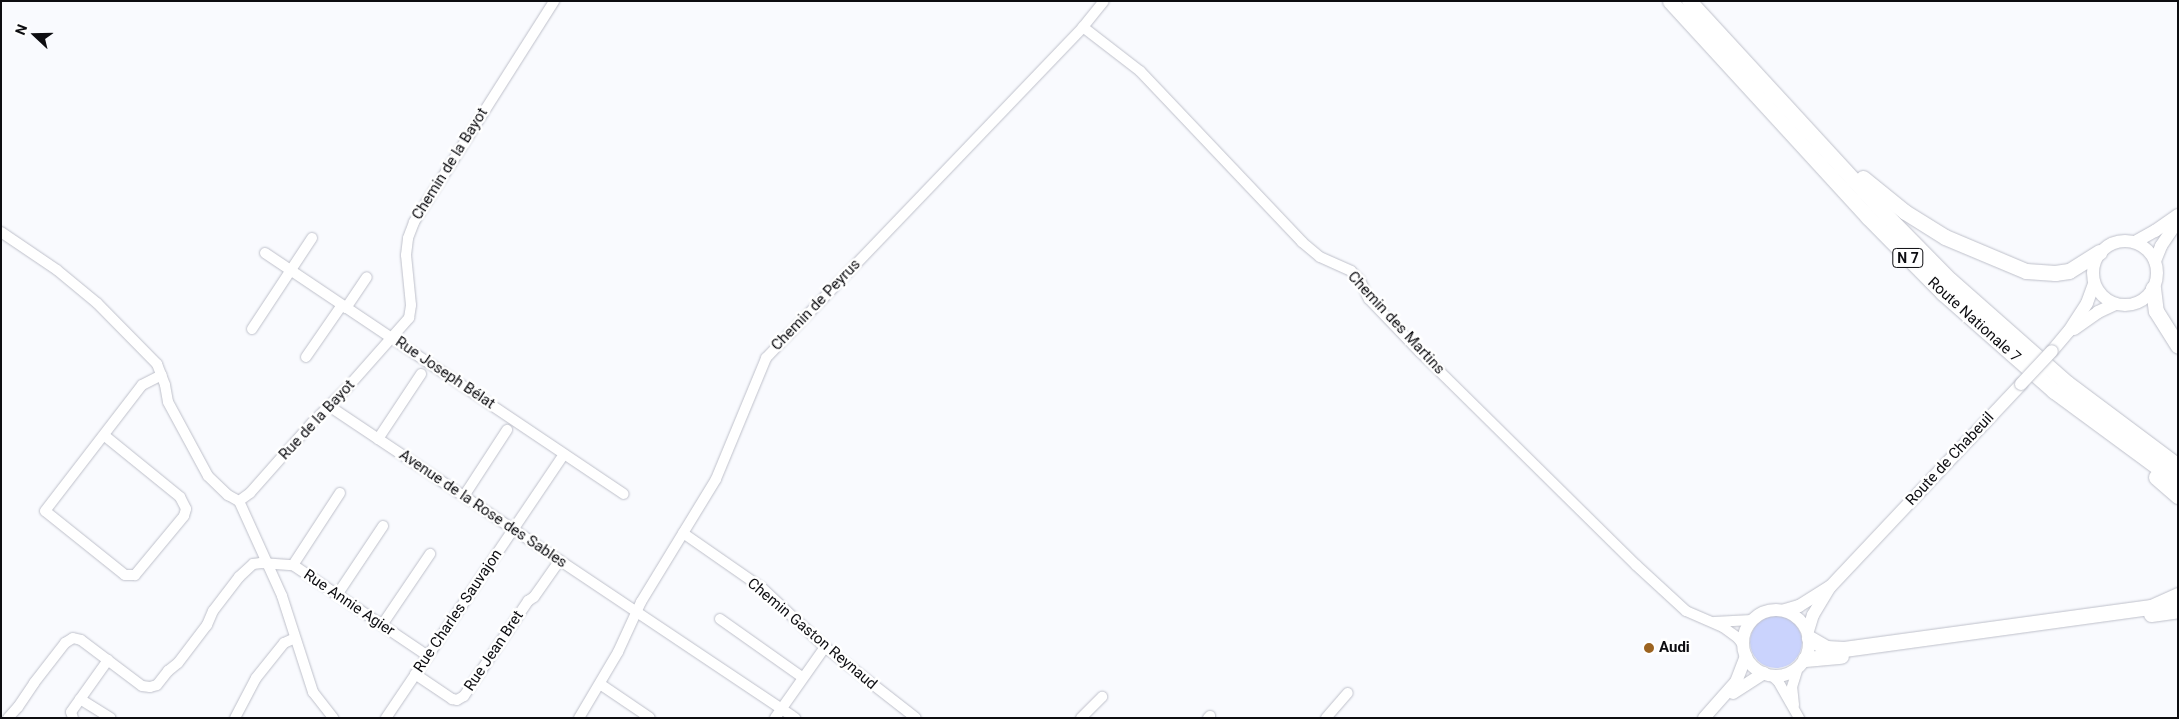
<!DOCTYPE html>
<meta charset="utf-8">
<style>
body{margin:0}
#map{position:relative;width:2179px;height:719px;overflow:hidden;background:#f9fafe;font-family:Roboto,sans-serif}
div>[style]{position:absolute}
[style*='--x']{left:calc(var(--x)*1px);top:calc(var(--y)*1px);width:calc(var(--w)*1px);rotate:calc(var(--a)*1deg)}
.green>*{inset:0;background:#cad3fd}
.round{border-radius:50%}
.roads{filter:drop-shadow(0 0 1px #bec0ca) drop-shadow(0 0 1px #bec0ca)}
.minor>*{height:10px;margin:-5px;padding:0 5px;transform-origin:5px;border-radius:5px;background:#fff}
.major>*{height:12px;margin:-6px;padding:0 6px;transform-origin:6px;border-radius:6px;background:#fff}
.major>.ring{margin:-6px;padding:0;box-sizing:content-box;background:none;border:12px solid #fff;border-radius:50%}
.highway>*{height:15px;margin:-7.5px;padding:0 7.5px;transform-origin:7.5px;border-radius:7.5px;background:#fff}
.bridges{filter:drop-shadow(0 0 1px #bec0ca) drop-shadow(0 0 1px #bec0ca)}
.major-bridge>*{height:12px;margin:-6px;padding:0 6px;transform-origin:6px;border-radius:6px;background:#fff}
.dots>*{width:14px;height:14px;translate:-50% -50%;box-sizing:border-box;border:2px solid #fff;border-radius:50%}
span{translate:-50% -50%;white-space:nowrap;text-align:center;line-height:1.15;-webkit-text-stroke:5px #fff;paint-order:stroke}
.shield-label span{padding:1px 4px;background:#fff;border:1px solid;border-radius:4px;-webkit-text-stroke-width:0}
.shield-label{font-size:14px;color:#0d0d11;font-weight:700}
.street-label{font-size:15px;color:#0d0d11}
.poi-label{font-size:15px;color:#0d0d11;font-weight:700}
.left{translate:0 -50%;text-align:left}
.frame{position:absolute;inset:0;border:2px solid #0d0d11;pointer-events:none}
.north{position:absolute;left:10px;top:10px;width:50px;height:50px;-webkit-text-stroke:4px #fff;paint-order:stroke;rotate:291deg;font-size:14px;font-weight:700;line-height:20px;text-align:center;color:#0d0d11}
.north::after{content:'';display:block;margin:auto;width:18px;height:22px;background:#0d0d11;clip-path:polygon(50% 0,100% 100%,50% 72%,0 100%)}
</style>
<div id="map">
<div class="green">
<div class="round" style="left:1750px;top:616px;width:52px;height:52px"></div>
</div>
<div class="roads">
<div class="minor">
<div style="--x:1083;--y:27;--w:72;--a:37.7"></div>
<div style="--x:1140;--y:71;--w:236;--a:46.5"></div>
<div style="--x:1302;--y:242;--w:23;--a:40"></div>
<div style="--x:1320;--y:257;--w:34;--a:24"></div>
<div style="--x:1351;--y:271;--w:13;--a:45"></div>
<div style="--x:1360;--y:280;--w:21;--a:65"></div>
<div style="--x:1369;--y:299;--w:74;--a:46.1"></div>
<div style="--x:1420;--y:352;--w:303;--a:44.6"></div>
<div style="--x:1636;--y:565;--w:68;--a:42.6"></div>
<div style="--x:1686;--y:611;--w:40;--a:23.4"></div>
<div style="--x:1723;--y:627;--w:19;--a:36"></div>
<div style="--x:1738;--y:638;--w:9;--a:54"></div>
<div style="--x:1;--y:232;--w:68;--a:34.2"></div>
<div style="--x:57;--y:270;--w:52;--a:39.5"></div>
<div style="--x:97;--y:303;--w:86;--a:45.5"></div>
<div style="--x:157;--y:364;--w:22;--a:69"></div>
<div style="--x:165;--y:385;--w:17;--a:80"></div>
<div style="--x:168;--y:402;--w:84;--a:61.6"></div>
<div style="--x:208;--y:476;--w:28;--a:44"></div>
<div style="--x:228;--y:495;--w:13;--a:29"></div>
<div style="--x:239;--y:501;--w:104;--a:65.6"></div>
<div style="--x:282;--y:596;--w:101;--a:72.1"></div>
<div style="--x:313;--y:692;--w:33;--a:52"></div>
<div style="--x:265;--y:253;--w:432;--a:33.9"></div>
<div style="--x:346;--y:308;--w:37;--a:-56"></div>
<div style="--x:252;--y:329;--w:109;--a:-56.6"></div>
<div style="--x:306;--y:357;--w:63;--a:-55.3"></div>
<div style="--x:329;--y:406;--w:561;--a:33.8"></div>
<div style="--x:105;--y:436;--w:97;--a:39.1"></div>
<div style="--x:180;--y:497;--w:13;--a:63"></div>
<div style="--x:186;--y:509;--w:7;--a:106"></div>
<div style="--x:184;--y:516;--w:77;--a:129.7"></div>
<div style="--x:135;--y:575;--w:10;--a:180"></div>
<div style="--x:125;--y:575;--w:102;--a:-141.3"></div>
<div style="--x:45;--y:511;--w:159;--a:-52.4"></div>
<div style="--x:142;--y:385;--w:22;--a:-27"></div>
<div style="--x:378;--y:439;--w:78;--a:-56.5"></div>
<div style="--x:464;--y:496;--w:79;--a:-56.9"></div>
<div style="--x:239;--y:501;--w:14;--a:-36"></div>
<div style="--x:250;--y:493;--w:94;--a:-48.5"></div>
<div style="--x:312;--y:423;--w:49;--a:-45"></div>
<div style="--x:347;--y:388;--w:94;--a:-48.5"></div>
<div style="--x:409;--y:318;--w:13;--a:-81"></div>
<div style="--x:411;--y:305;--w:50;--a:-95.7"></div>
<div style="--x:406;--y:255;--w:17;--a:-83"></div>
<div style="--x:408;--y:238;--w:17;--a:-69"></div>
<div style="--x:414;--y:222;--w:262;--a:-57.6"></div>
<div style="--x:683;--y:533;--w:96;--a:34.8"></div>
<div style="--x:762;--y:588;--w:86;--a:43.1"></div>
<div style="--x:825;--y:647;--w:115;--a:38"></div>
<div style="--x:293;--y:565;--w:86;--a:-56.9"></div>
<div style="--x:337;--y:595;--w:83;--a:-56.3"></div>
<div style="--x:720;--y:619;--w:100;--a:35.3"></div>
<div style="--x:1714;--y:622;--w:38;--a:-3"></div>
<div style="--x:382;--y:625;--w:86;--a:-55.9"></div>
<div style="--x:415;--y:674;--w:45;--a:34"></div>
<div style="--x:452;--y:699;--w:5;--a:11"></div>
<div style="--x:457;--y:700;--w:8;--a:-30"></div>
<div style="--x:464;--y:696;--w:115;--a:-56"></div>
<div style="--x:528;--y:601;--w:7;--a:-34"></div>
<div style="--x:534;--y:597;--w:45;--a:-54.9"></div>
<div style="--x:1771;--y:675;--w:9;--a:41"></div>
<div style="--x:1778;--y:681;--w:43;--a:60.4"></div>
<div style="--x:600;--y:684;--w:60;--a:34.2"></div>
<div style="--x:80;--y:699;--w:36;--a:32"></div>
<div style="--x:1794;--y:705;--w:18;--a:-96"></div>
<div style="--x:1792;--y:687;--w:21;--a:-73"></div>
<div style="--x:8;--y:718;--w:15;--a:-48"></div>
<div style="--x:18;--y:707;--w:29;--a:-56"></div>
<div style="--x:34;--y:683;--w:51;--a:-52.2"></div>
<div style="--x:65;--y:643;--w:9;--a:-32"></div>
<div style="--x:73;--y:638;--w:8;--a:14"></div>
<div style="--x:81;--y:640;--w:76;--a:37"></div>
<div style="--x:142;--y:686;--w:8;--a:7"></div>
<div style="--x:150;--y:687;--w:7;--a:-16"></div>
<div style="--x:157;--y:685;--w:18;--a:-52"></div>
<div style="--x:168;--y:671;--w:13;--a:-39"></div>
<div style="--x:178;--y:663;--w:48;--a:-52.7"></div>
<div style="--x:207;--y:625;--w:15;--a:-67"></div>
<div style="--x:213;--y:611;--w:43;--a:-52.6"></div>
<div style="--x:239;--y:577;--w:19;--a:-43"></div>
<div style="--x:253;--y:564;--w:8;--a:-7"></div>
<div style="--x:261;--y:563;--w:32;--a:4"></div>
<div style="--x:293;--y:565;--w:163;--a:34"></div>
<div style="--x:73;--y:718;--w:6;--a:-108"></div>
<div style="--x:71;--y:712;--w:64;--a:-54.6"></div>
<div style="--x:235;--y:718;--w:45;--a:-62.3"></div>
<div style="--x:256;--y:678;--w:45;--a:-51.3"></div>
<div style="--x:284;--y:643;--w:12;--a:-24"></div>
<div style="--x:386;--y:718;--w:318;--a:-56"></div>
<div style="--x:579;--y:718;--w:77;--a:-59.4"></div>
<div style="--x:618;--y:652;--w:55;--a:-65.3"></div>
<div style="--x:641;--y:602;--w:144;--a:-58.6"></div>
<div style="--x:716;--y:479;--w:131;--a:-67.5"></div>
<div style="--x:766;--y:358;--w:458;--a:-46.2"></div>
<div style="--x:1083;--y:27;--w:33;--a:-51"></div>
<div style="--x:775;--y:718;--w:87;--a:-54.8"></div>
<div style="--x:1081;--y:718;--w:30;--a:-45"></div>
<div style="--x:1208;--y:718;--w:3;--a:-45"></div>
<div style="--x:1326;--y:718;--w:33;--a:-49"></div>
</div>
<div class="major">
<div class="ring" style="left:2093px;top:241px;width:52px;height:52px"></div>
<div style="--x:2135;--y:242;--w:23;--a:-29"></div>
<div style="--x:2155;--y:231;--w:28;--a:-35"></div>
<div style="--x:2155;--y:261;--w:16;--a:-68"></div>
<div style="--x:2161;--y:246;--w:30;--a:-56"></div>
<div style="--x:2074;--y:329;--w:29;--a:-35"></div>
<div style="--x:2098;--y:312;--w:19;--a:-25"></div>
<div style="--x:2052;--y:351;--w:26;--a:-50"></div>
<div style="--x:2069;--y:331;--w:33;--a:-57"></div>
<div style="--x:2087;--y:303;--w:20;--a:-70"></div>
<div class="ring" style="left:1743px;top:610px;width:54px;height:54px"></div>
<div style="--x:1785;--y:610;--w:15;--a:-16"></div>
<div style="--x:1799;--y:606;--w:36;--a:-32"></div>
<div style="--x:1808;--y:631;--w:17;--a:-73"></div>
<div style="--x:1813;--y:615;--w:33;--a:-59"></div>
<div style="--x:1830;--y:587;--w:279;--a:-46.7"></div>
<div style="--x:1733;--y:693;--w:37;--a:-33"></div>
<div style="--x:1704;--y:718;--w:48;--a:-48.4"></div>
<div style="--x:1736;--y:682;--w:28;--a:-69"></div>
</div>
<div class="highway">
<div style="--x:1670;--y:1;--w:293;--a:47.5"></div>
<div style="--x:1868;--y:217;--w:107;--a:45.4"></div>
<div style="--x:1943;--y:293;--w:148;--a:41.4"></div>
<div style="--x:2054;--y:391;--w:154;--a:36.3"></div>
<div style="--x:1689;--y:1;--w:292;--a:47.4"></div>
<div style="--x:1887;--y:216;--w:90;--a:45.5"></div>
<div style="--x:1950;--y:280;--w:156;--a:41.4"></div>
<div style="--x:2067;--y:383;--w:139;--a:36.8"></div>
<div style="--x:1863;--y:178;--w:54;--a:39"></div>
<div style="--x:1905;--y:212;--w:47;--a:32"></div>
<div style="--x:1945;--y:237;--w:88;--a:22.8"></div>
<div style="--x:2026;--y:271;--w:29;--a:4"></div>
<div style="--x:2055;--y:273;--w:14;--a:-8"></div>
<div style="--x:2069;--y:271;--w:36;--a:-32"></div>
<div style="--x:2153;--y:288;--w:23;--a:83"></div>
<div style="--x:2156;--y:311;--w:41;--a:57.8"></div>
<div style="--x:2156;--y:477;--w:29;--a:41"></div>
<div style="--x:2151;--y:614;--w:27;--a:-8"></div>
<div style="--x:1809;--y:638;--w:20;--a:30"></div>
<div style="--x:1826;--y:648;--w:18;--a:3"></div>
<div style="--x:1844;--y:649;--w:310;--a:-7.8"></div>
<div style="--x:2151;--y:607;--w:30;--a:-24"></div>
<div style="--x:1805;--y:659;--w:36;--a:-5"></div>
</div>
</div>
<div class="bridges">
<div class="major-bridge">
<div style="--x:2021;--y:384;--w:45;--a:-46.8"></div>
</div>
</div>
<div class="dots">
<div style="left:1649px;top:648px;background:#9c6320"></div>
</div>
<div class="shield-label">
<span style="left:1908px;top:258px">N 7</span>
</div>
<div class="street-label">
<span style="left:450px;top:164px;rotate:-58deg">Chemin de la Bayot</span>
<span style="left:816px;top:305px;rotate:-46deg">Chemin de Peyrus</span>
<span style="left:1974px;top:320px;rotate:42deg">Route Nationale 7</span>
<span style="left:1396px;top:323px;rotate:47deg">Chemin des Martins</span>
<span style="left:445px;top:373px;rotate:34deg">Rue Joseph Bélat</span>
<span style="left:317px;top:420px;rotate:-47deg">Rue de la Bayot</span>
<span style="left:1950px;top:459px;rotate:-47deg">Route de Chabeuil</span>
<span style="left:483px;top:509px;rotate:34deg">Avenue de la Rose des Sables</span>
<span style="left:349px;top:603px;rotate:34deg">Rue Annie Agier</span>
<span style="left:458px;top:611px;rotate:-56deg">Rue Charles Sauvajon</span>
<span style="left:812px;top:634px;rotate:40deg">Chemin Gaston Reynaud</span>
<span style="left:494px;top:651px;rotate:-56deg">Rue Jean Bret</span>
</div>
<div class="poi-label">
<span class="left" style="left:1659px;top:648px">Audi</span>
</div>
<div class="frame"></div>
<div class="north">N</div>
</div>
